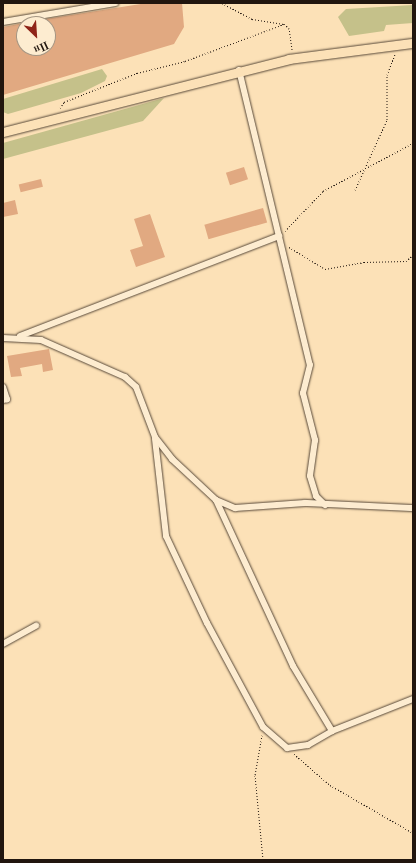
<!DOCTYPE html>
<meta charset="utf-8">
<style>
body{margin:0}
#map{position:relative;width:416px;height:863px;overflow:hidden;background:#fce1b7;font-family:"Old Standard TT",serif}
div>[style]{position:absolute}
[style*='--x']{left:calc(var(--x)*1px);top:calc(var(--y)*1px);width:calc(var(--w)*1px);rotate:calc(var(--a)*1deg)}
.green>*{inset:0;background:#c5c18a}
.building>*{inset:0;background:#e1a981;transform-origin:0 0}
.path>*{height:1px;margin-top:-0.5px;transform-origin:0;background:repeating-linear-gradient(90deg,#21160f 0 1px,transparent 0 3px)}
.roads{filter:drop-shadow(0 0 1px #584939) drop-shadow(0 0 1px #584939)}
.minor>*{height:6px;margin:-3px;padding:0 3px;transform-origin:3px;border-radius:3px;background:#fdecd0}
.primary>*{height:9px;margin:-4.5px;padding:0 4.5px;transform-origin:4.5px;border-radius:4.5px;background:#fce1b7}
span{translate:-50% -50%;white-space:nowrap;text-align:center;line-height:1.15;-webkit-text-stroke:3px #fdecd0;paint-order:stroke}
.frame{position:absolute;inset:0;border:4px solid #21160f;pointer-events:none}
.north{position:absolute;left:16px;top:16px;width:40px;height:40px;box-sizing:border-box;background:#fdecd0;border:1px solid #a59683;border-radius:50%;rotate:155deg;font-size:11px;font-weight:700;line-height:16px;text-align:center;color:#21160f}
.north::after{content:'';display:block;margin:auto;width:14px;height:18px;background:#8f2418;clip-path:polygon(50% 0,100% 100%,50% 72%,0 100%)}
</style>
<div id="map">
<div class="green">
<div style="clip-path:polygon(413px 5px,413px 23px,386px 25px,384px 31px,349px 36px,338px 17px,346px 9px)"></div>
<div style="clip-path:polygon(102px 69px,107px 76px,105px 81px,81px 93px,8px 114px,3px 112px,3px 99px)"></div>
<div style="clip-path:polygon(164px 98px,143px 121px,3px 159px,3px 143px)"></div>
</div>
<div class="building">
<div style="clip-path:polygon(147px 3px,182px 3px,184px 27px,174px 44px,3px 95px,3px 27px,24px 23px,24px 48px,48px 48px,48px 24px,33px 21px)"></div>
<div style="left:244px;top:167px;width:13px;height:19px;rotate:72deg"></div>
<div style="left:41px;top:179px;width:8px;height:23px;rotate:76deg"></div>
<div style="clip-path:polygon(15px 200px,18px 214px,3px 217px,3px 203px)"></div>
<div style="left:263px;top:208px;width:15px;height:61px;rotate:74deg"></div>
<div style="clip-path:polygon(150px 214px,165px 257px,136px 267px,130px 250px,143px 246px,134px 219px)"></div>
<div style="clip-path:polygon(49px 349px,53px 370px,43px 372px,42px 364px,20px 368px,22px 376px,11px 377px,7px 356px)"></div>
</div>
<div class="path">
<div style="--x:222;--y:3;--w:34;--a:28"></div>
<div style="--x:252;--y:19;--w:32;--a:9"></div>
<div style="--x:284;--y:24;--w:6;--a:39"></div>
<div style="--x:289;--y:28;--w:22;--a:82"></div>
<div style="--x:60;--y:108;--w:7;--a:-56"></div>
<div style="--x:64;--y:102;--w:79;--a:-21.7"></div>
<div style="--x:137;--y:73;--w:49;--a:-14"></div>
<div style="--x:185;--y:61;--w:106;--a:-20.5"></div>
<div style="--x:355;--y:190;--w:77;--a:-65.4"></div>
<div style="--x:387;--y:120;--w:45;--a:-90"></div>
<div style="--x:387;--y:75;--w:22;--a:-69"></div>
<div style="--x:413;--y:210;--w:34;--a:90"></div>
<div style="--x:285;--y:231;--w:55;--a:-46.5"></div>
<div style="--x:323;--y:191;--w:102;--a:-28.1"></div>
<div style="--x:289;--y:247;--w:42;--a:31.4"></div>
<div style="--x:325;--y:269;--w:40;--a:-10"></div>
<div style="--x:364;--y:262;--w:42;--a:-1.4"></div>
<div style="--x:406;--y:261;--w:9;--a:-41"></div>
<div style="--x:262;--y:735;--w:41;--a:99.9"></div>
<div style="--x:255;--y:775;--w:85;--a:84.6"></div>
<div style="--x:294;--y:754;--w:48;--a:40.7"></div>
<div style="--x:330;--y:785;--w:96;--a:30"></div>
</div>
<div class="roads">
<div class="minor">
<div style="--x:3;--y:22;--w:114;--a:-9.6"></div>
<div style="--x:239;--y:70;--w:303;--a:76.5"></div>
<div style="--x:310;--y:365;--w:29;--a:104"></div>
<div style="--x:303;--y:393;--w:49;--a:75.7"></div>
<div style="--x:315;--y:440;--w:36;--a:98"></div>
<div style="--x:310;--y:476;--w:21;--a:73"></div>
<div style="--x:316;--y:496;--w:13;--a:45"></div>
<div style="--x:20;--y:336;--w:278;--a:-21.1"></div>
<div style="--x:3;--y:338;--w:38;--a:3"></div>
<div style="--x:41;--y:340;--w:92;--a:23.8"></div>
<div style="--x:125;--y:377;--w:15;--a:42"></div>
<div style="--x:136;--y:387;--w:53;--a:69.2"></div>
<div style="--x:155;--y:437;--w:28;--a:52"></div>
<div style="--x:172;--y:459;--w:60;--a:43"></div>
<div style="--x:216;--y:500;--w:21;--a:23"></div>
<div style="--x:235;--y:508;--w:70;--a:-4.1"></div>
<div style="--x:305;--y:503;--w:108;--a:2.7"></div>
<div style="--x:3;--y:387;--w:13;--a:72"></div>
<div style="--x:7;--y:399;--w:4;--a:166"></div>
<div style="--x:155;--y:439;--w:98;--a:83.5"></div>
<div style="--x:166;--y:536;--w:96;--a:64.8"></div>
<div style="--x:207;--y:623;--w:118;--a:61.7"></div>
<div style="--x:263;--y:727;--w:32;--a:41"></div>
<div style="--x:287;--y:748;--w:21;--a:-8"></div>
<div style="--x:308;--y:745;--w:28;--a:-30"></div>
<div style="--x:332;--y:731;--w:87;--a:-21.6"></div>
<div style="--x:216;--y:500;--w:183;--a:65.1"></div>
<div style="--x:293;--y:666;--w:76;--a:59"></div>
<div style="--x:3;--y:644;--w:38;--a:-29"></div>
</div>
<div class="primary">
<div style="--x:3;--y:132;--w:295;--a:-14.3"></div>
<div style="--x:289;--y:59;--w:125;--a:-7.4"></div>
</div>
</div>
<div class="frame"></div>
<div class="north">Пн</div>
</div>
